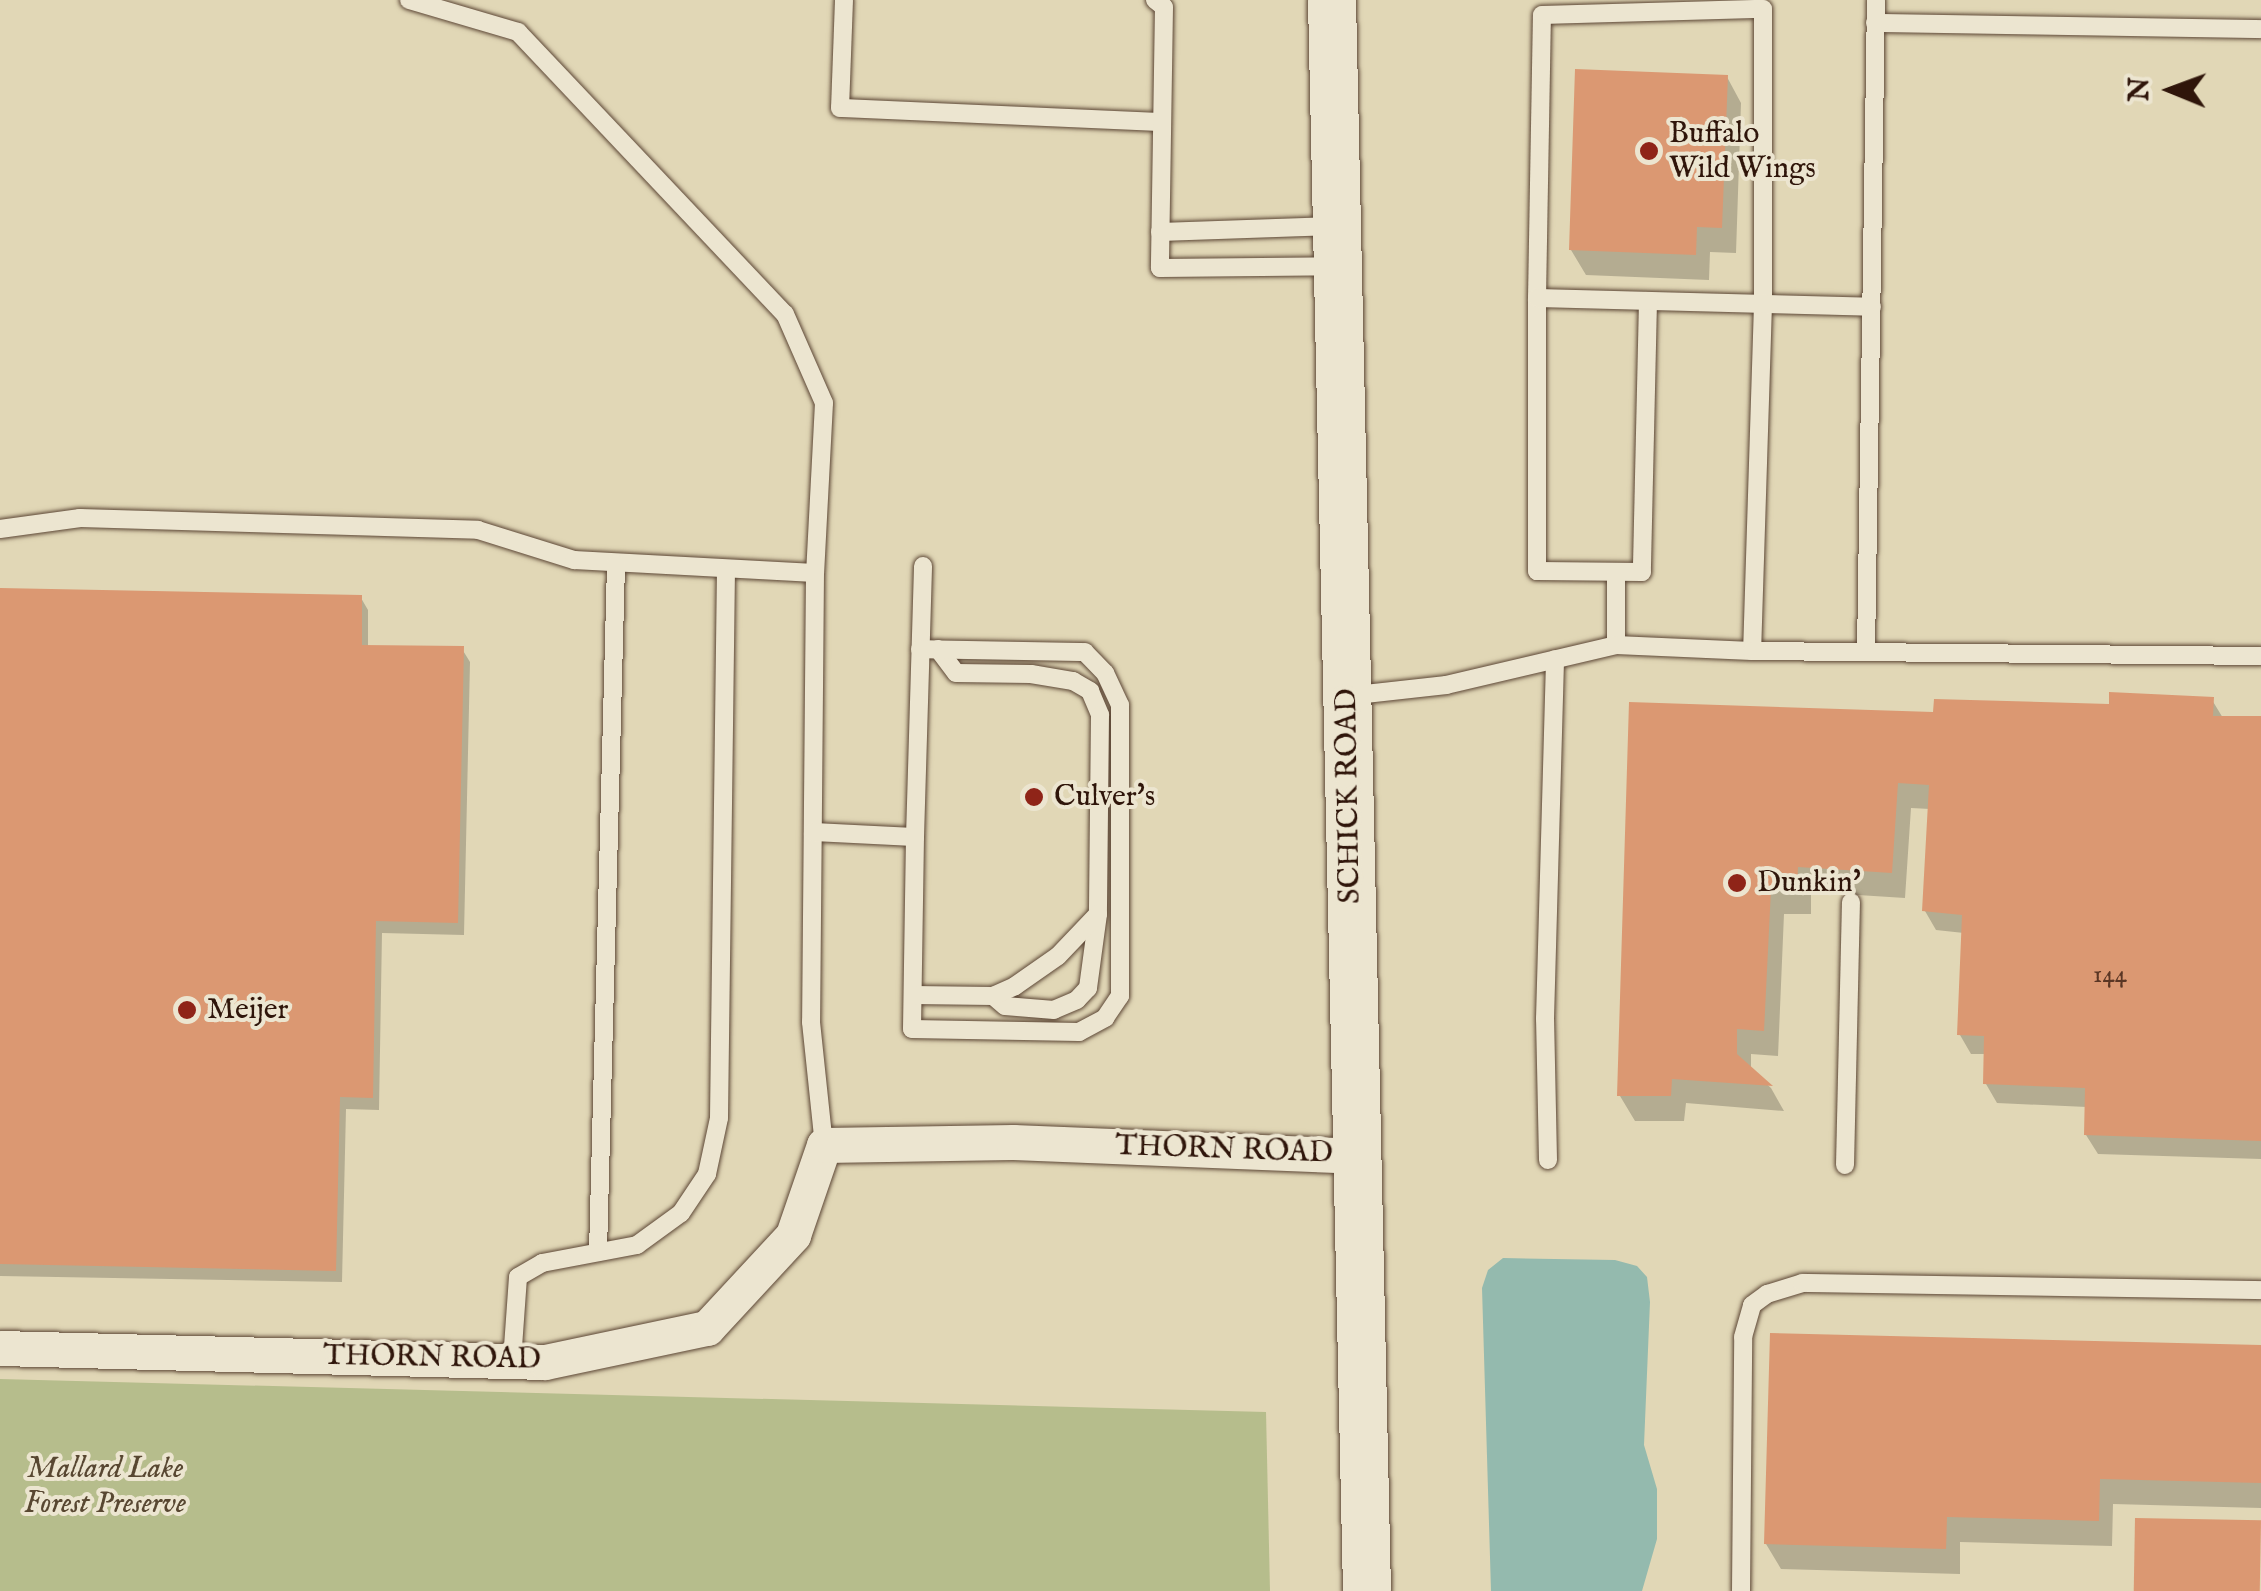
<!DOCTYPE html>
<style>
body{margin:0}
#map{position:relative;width:2261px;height:1591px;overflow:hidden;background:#e1d7b6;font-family:"IM FELL English",serif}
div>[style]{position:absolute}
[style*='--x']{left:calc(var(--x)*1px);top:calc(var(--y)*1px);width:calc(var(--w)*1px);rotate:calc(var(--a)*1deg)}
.green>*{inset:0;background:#b6bd8c}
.water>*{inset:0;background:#94baae}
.shadow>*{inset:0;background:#0003}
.building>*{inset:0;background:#db9872;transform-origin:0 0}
.roads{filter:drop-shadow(0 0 2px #5c4635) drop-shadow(0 0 2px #5c4635)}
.lane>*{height:18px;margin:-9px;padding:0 9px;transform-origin:9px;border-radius:9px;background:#ece5d0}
.street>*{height:35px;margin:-17.5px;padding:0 17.5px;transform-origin:17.5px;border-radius:17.5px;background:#ece5d0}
.secondary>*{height:48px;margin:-24px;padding:0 24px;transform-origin:24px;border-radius:24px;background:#ece5d0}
.dots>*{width:28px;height:28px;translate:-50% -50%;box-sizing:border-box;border:5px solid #ece5d0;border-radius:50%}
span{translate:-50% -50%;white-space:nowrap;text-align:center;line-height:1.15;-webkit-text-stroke:8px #ece5d0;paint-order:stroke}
.number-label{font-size:25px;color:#5a3624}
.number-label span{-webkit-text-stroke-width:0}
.poi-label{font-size:30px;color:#2f150a}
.left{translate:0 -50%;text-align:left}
.street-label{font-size:30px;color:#2f150a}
.park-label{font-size:30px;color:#584731;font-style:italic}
.north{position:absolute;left:2121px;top:40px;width:100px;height:100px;-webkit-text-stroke:8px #ece5d0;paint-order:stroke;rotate:271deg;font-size:28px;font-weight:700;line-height:40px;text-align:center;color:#2f150a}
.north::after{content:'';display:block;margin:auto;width:35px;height:45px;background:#2f150a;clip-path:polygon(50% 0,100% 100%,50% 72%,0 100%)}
</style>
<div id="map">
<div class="green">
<div style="clip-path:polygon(0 1379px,1266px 1412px,1270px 1591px,0 1591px)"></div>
</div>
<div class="water">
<div style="clip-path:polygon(1503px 1258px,1615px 1260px,1637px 1266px,1647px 1277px,1650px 1302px,1644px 1445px,1657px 1489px,1657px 1539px,1642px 1591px,1491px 1591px,1482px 1288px,1488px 1270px)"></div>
</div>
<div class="shadow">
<div style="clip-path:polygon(1727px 77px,1741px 103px,1736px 253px,1710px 252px,1709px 280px,1586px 275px,1571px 250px)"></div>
<div style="clip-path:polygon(0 591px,361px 598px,368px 610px,368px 647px,462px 649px,470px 662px,464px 935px,382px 933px,379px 1110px,346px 1109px,342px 1282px,0 1276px)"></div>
<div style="clip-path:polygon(2212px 700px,2223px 718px,2261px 719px,2261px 1159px,2098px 1154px,2086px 1135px,2087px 1107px,1997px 1103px,1986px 1084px,1986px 1054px,1971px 1054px,1960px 1035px,1964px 933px,1936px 930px,1925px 911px,1930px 809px,1911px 808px,1905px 898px,1811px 892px,1811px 914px,1784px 914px,1778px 1056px,1751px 1054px,1751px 1070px,1771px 1088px,1784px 1111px,1686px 1103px,1684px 1121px,1635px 1121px,1620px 1096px,1631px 704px,1931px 715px)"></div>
<div style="clip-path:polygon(2261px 1348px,2261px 1508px,2113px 1504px,2112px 1546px,1960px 1542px,1960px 1574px,1781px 1569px,1766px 1544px)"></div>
</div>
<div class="building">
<div style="clip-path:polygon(1575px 69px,1728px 75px,1722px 228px,1697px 227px,1696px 255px,1569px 250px)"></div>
<div style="clip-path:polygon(0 588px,362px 595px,362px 645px,464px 646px,458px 923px,376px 921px,373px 1098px,340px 1097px,336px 1271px,0 1264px)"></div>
<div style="clip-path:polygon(2109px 692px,2214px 697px,2213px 716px,2261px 716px,2261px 1141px,2084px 1135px,2085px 1088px,1983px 1084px,1984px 1036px,1957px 1035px,1962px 915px,1922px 911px,1929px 785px,1898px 783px,1892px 873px,1798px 867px,1797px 889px,1771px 889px,1764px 1031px,1737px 1029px,1737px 1054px,1773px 1086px,1672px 1079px,1671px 1096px,1617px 1096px,1629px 702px,1933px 712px,1934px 699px,2109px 704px)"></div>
<div style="clip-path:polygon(1770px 1333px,2261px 1345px,2261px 1483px,2100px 1479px,2099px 1521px,1947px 1517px,1946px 1549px,1764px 1544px)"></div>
<div style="left:2135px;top:1518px;width:126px;height:73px;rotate:1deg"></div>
</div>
<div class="roads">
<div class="lane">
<div style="--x:409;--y:0;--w:114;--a:16.4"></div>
<div style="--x:518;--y:32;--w:388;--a:46.6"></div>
<div style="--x:785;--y:314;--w:97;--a:66.3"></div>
<div style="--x:824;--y:403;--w:170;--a:93"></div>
<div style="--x:815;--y:573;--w:449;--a:90.5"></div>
<div style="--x:811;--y:1022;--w:124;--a:84"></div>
<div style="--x:844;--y:0;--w:108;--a:92.1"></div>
<div style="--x:840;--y:108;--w:322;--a:2.5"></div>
<div style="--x:1155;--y:0;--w:11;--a:38"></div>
<div style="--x:1164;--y:7;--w:261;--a:90.9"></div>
<div style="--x:1160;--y:268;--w:177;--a:-0.6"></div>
<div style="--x:1875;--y:23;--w:386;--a:0.9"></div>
<div style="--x:1160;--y:232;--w:174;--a:-2"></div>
<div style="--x:1537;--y:298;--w:283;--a:-89"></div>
<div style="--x:1542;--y:15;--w:221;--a:-1.6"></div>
<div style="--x:1763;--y:9;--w:295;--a:90"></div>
<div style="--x:1763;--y:304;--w:347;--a:91.8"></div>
<div style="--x:1648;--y:301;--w:271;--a:91.3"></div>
<div style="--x:1642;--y:572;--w:105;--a:-179.5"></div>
<div style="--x:1537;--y:571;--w:273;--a:-90"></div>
<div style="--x:1537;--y:298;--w:335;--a:1.5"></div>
<div style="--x:0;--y:529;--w:81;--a:-7.8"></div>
<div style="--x:80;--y:518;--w:398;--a:1.7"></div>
<div style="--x:478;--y:530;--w:101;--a:17.4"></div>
<div style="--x:574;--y:560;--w:241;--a:3.1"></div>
<div style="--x:1616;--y:645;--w:73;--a:-90"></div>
<div style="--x:938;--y:649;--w:30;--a:53"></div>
<div style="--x:956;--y:673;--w:75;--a:0.8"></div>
<div style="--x:1031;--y:674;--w:43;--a:9.5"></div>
<div style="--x:1073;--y:681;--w:20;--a:30"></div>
<div style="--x:1090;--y:691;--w:26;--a:67"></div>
<div style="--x:1100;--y:715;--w:199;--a:90.6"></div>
<div style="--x:1098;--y:914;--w:75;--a:97.7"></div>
<div style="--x:1088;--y:988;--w:16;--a:133"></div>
<div style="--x:1077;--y:1000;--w:25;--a:157"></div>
<div style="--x:1054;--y:1010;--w:49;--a:-175.3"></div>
<div style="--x:1005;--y:1006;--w:16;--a:-140"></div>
<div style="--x:1866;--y:652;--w:652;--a:-89.12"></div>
<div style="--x:1347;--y:696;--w:100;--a:-6.3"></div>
<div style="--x:1446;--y:685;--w:175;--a:-13.2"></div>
<div style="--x:1616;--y:645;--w:136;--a:2.5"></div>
<div style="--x:1752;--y:651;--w:509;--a:0.56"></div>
<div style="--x:813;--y:832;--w:102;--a:2.8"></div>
<div style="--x:915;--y:837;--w:271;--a:-88.3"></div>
<div style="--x:915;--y:837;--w:192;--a:90.9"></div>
<div style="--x:912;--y:1029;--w:167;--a:1"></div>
<div style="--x:1079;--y:1032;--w:30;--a:-28"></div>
<div style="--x:1105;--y:1018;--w:27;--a:-56"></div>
<div style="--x:1120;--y:996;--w:291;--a:-90"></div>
<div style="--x:1120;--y:705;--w:35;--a:-115"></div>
<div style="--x:1105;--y:673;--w:29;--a:-134"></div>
<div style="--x:1085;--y:652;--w:165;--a:-179"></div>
<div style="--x:913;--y:995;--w:80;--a:0.7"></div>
<div style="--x:993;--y:996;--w:24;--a:-24"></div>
<div style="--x:1015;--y:986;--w:52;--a:-34.9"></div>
<div style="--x:1058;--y:956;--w:58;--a:-46.4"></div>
<div style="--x:1548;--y:1160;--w:141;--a:-91.2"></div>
<div style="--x:1545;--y:1019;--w:360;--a:-88.4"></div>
<div style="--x:1845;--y:1165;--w:263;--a:-88.7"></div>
<div style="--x:598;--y:1252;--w:688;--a:-88.5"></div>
<div style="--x:512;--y:1361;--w:84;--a:-85.9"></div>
<div style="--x:518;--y:1277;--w:28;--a:-30"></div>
<div style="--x:542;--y:1263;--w:97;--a:-10.7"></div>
<div style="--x:637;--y:1245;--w:54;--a:-36"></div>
<div style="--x:681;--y:1213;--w:47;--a:-56.3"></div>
<div style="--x:707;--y:1174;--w:57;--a:-77.9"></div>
<div style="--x:719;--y:1118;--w:546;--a:-89.27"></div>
<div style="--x:1741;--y:1591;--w:254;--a:-89.5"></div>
<div style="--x:1743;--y:1337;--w:33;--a:-74"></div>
<div style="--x:1752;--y:1305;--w:19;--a:-36"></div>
<div style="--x:1767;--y:1294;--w:37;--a:-17"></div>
<div style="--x:1802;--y:1283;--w:459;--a:0.9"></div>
</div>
<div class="street">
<div style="--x:0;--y:1348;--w:545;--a:1.47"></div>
<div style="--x:545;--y:1362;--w:166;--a:-11.9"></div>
<div style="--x:707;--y:1328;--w:127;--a:-47.2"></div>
<div style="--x:793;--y:1235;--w:95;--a:-71"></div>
<div style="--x:824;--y:1145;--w:189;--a:-0.9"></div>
<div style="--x:1013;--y:1142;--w:344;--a:2.3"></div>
</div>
<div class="secondary">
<div style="--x:1332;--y:0;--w:1591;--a:88.74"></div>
</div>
</div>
<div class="dots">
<div style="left:1649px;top:151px;background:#8f2418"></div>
<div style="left:1034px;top:797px;background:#8f2418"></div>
<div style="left:1737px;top:883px;background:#8f2418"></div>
<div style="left:187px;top:1010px;background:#8f2418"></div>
</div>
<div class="number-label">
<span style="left:2110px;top:975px">144</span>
</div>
<div class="poi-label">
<span class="left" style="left:1669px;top:151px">Buffalo<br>Wild Wings</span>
<span class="left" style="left:1054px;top:797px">Culver's</span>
<span class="left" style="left:1757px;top:883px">Dunkin'</span>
<span class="left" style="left:207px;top:1010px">Meijer</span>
</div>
<div class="street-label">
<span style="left:1349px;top:796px;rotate:-91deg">SCHICK ROAD</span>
<span style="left:1224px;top:1150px;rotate:2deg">THORN ROAD</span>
<span style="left:432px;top:1358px;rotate:1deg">THORN ROAD</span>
</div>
<div class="park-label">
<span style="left:105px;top:1486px">Mallard Lake<br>Forest Preserve</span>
</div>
<div class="north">N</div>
</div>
